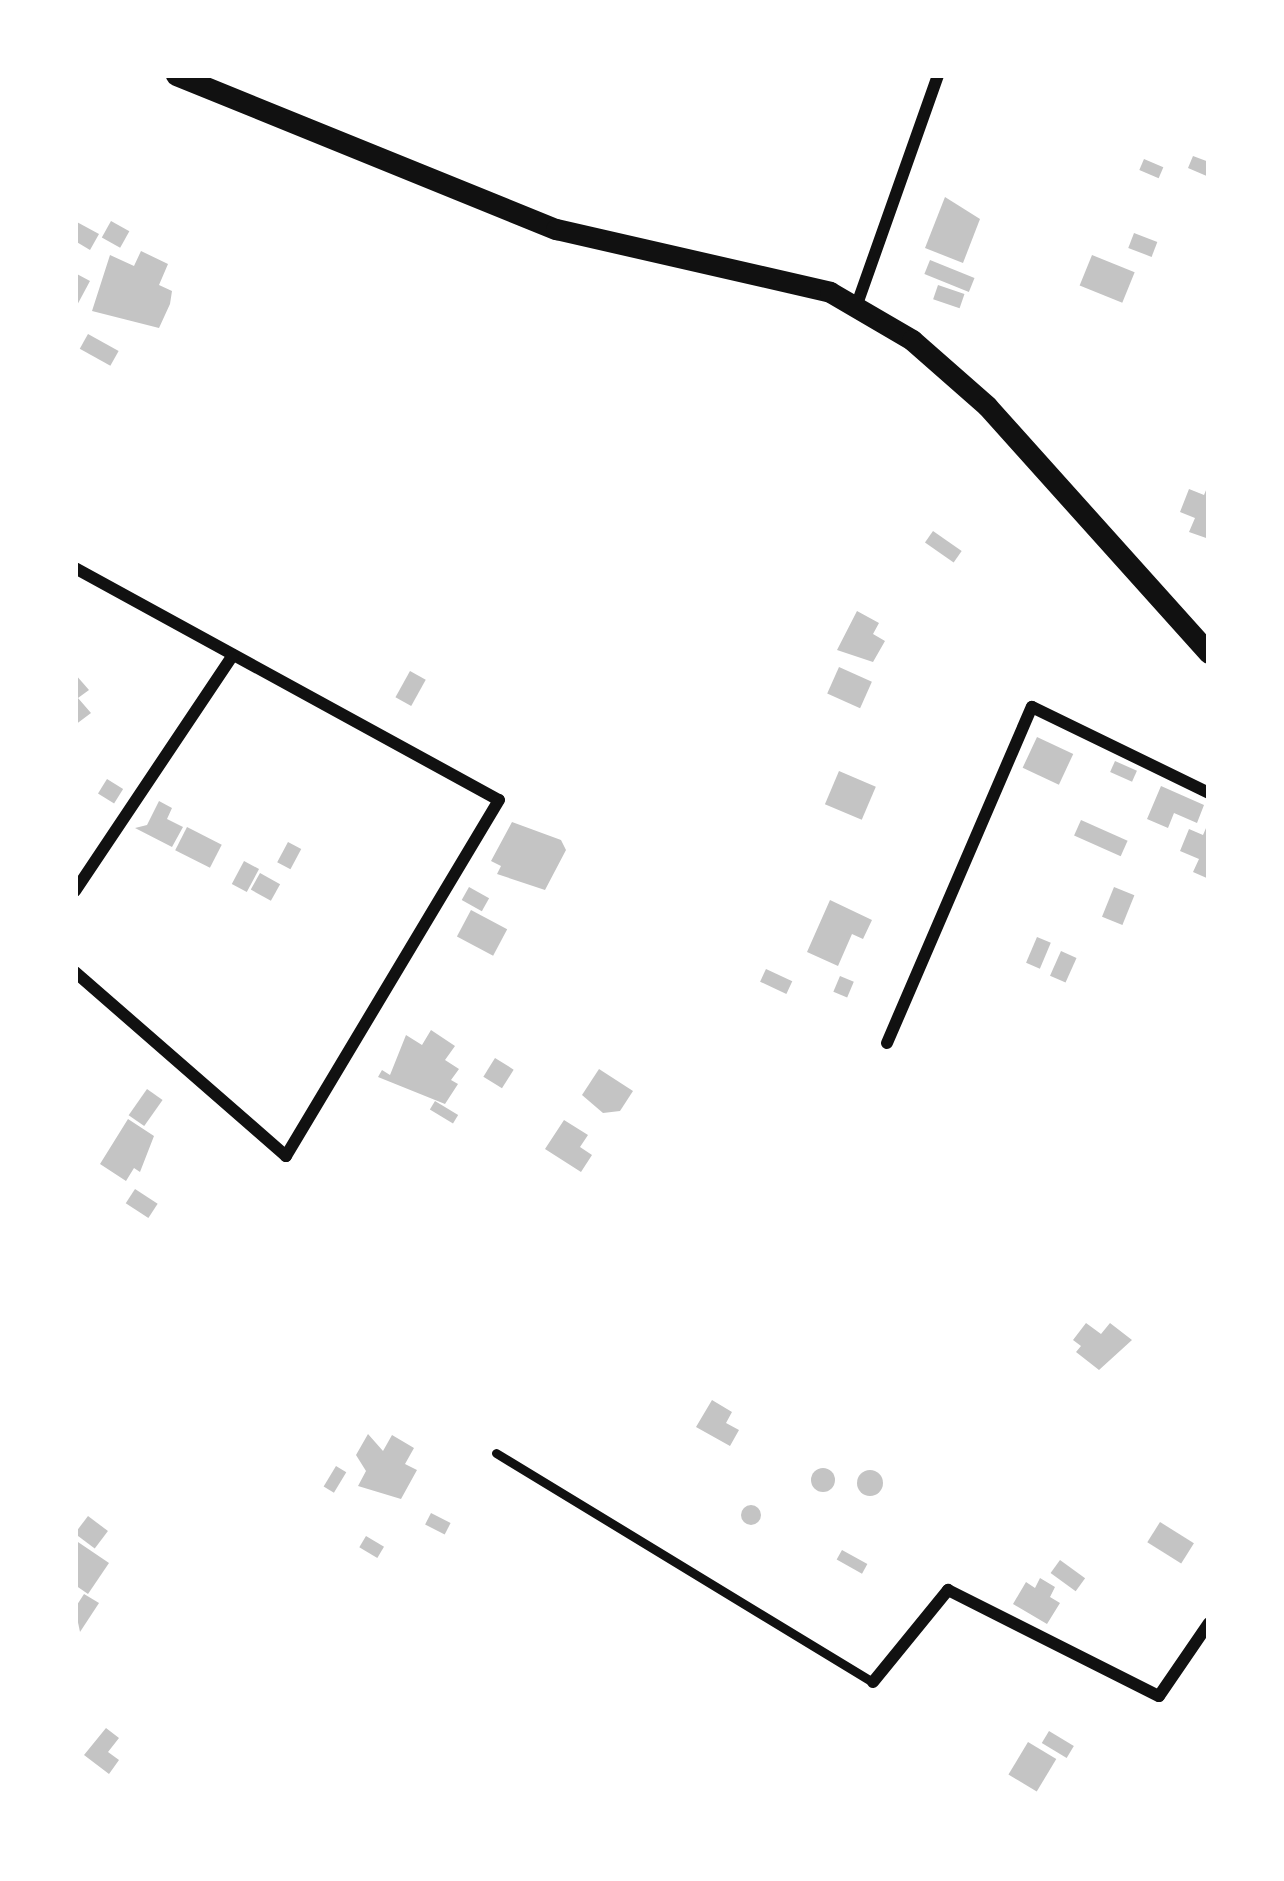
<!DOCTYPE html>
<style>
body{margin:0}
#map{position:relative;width:1284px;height:1881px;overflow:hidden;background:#fff;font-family:"DejaVu Sans",sans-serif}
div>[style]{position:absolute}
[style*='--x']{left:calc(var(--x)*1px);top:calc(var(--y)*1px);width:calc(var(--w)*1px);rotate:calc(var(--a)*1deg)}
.building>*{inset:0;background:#c4c4c4;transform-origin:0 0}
.round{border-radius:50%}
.service>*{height:9px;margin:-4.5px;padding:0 4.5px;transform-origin:4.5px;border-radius:4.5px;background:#111}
.minor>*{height:12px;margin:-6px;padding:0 6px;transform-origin:6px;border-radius:6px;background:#111}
.tertiary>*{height:21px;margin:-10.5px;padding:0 10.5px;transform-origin:10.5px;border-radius:10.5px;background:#111}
span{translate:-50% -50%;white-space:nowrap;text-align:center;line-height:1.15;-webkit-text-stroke:9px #fff;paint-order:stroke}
.frame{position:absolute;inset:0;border:78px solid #fff;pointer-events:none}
</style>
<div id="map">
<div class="building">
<div style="clip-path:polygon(1193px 156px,1209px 162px,1209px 177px,1188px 168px)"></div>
<div style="left:1144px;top:159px;width:21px;height:12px;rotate:23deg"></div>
<div style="clip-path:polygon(945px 197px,980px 219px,963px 263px,925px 248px)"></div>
<div style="clip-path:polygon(75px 221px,99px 234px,90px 250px,75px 241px)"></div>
<div style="left:111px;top:221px;width:21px;height:19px;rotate:29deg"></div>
<div style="left:1134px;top:233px;width:25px;height:16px;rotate:21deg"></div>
<div style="clip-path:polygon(141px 251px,168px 264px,159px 285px,172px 291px,170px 304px,159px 328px,92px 311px,110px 255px,134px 266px)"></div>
<div style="left:1092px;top:255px;width:46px;height:33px;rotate:22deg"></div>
<div style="left:930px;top:260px;width:48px;height:15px;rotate:22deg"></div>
<div style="clip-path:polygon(75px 273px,90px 281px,75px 309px)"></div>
<div style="left:938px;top:285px;width:28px;height:15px;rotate:19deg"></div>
<div style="left:88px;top:334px;width:35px;height:17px;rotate:29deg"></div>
<div style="clip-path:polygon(1209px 483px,1209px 539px,1189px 532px,1195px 518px,1180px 512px,1189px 489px,1204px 495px)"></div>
<div style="left:933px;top:531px;width:35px;height:14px;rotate:35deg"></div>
<div style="clip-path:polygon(857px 611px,879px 623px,873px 634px,885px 641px,873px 662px,837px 650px)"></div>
<div style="left:839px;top:667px;width:36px;height:29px;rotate:24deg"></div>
<div style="left:410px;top:671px;width:18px;height:30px;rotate:29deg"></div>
<div style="clip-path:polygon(75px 674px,89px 690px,78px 698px,91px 713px,75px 725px)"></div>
<div style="left:1037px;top:737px;width:40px;height:34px;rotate:25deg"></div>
<div style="left:1115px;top:761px;width:24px;height:12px;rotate:24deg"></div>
<div style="left:839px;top:771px;width:40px;height:36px;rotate:23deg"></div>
<div style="left:107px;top:779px;width:19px;height:17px;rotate:32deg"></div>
<div style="clip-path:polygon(1161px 786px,1204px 805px,1197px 823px,1174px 813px,1168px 828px,1147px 819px)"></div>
<div style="clip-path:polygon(159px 801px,172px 808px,167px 819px,183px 827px,172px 847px,135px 828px,147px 825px)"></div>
<div style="left:1081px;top:820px;width:51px;height:17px;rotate:24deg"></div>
<div style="clip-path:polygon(1209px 821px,1209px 879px,1193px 872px,1199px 859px,1180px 851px,1189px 829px,1203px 835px)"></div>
<div style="clip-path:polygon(512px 822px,561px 840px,566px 850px,545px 890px,497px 874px,501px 866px,491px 861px)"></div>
<div style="left:187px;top:827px;width:39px;height:26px;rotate:27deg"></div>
<div style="left:288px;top:842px;width:15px;height:23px;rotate:28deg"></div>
<div style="left:244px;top:861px;width:17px;height:26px;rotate:28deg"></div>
<div style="left:260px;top:873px;width:23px;height:19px;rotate:29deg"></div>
<div style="left:469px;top:887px;width:23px;height:15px;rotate:29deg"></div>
<div style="left:1114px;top:887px;width:22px;height:32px;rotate:22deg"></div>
<div style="clip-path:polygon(830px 900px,872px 920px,863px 939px,852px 934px,838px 966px,807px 952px)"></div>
<div style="left:471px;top:910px;width:41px;height:30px;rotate:28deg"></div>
<div style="left:1037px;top:937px;width:15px;height:28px;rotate:23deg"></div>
<div style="left:1061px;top:951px;width:17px;height:27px;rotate:24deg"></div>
<div style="left:766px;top:969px;width:29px;height:14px;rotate:25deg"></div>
<div style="left:840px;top:976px;width:15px;height:17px;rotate:23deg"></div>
<div style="clip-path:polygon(431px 1030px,455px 1046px,445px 1060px,459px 1069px,451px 1080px,458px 1084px,445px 1104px,378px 1077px,382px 1070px,390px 1075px,406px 1035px,422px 1045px)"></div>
<div style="left:495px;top:1058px;width:22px;height:22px;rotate:32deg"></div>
<div style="clip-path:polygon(599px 1069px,633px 1091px,620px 1111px,603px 1113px,582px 1095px)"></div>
<div style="left:147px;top:1089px;width:19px;height:32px;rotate:35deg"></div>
<div style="left:435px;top:1101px;width:27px;height:10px;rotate:31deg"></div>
<div style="clip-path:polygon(128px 1119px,154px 1136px,140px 1172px,134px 1168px,126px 1181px,100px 1164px)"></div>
<div style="clip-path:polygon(564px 1120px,588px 1135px,580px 1147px,592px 1155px,581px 1172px,545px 1149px)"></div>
<div style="left:135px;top:1189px;width:27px;height:17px;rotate:33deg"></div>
<div style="clip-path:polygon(1086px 1323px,1101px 1334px,1110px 1323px,1132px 1340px,1099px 1370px,1076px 1352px,1081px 1346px,1073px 1340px)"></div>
<div style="clip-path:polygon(712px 1400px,732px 1412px,726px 1423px,739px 1430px,730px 1446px,696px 1427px)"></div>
<div style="clip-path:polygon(368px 1434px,383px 1451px,392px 1435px,414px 1448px,405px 1464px,417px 1470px,401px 1499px,358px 1486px,366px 1471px,356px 1455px)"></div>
<div style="left:336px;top:1466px;width:12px;height:24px;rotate:31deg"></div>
<div class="round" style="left:811px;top:1468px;width:24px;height:24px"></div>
<div class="round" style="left:857px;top:1470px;width:26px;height:26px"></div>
<div class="round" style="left:741px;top:1505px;width:20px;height:20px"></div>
<div style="left:431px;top:1513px;width:22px;height:13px;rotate:27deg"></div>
<div style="left:88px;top:1516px;width:25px;height:22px;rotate:37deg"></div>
<div style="left:1160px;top:1522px;width:40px;height:24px;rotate:32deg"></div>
<div style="left:366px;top:1536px;width:21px;height:13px;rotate:31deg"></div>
<div style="clip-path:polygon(75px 1540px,109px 1563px,88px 1594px,75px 1585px)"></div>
<div style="left:842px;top:1550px;width:29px;height:11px;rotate:29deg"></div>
<div style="left:1060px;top:1560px;width:31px;height:16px;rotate:36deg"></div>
<div style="clip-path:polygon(1040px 1578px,1055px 1587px,1050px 1597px,1060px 1603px,1047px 1624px,1013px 1604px,1026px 1582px,1035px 1588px)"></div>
<div style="clip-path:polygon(84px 1594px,99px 1603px,80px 1632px,75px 1608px)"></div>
<div style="clip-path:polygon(106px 1728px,119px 1738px,108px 1752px,119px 1760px,109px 1774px,84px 1755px)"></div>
<div style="left:1049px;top:1731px;width:29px;height:14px;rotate:31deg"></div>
<div style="left:1028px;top:1742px;width:33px;height:38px;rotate:31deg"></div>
</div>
<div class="service">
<div style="--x:496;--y:1453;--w:441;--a:31.3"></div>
</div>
<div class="minor">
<div style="--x:856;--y:307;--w:246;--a:-70.5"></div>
<div style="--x:75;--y:568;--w:483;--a:28.7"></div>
<div style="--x:499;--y:800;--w:415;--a:120.9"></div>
<div style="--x:286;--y:1156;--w:280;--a:-138.9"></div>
<div style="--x:75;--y:891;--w:284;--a:-56.2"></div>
<div style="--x:887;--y:1043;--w:366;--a:-66.7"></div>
<div style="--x:1032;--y:707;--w:197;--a:25.9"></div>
<div style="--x:873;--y:1682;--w:119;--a:-50.8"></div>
<div style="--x:948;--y:1590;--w:236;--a:26.7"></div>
<div style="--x:1159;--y:1696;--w:88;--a:-55.6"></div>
</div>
<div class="tertiary">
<div style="--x:176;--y:75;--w:410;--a:22.1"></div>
<div style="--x:556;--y:229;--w:281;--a:12.9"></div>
<div style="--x:830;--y:292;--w:95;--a:30.3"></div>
<div style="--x:912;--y:340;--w:100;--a:41.3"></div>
<div style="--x:987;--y:406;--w:332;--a:48.1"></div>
</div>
<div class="frame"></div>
</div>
